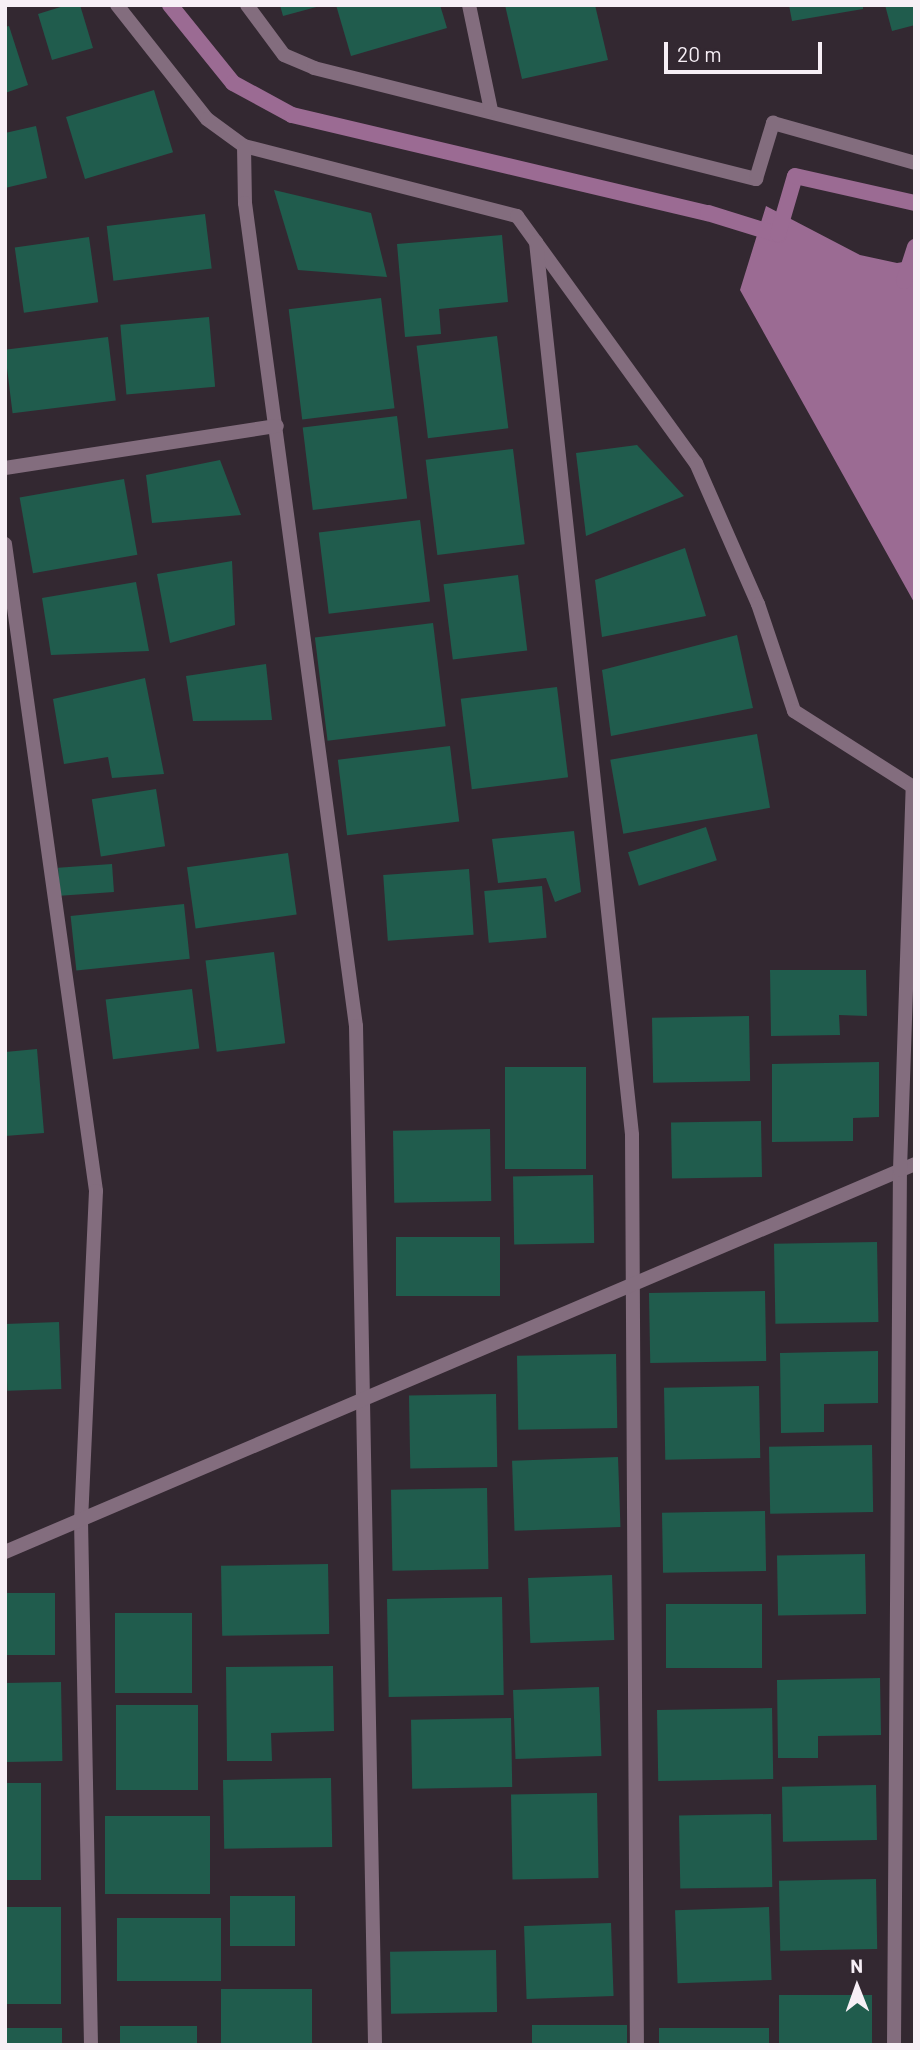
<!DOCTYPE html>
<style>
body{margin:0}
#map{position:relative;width:920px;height:2050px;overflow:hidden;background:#332831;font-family:Barlow,sans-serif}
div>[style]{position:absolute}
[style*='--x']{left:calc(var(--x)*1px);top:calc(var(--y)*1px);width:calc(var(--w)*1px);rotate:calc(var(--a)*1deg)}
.water>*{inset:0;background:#9b6b93}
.stream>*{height:16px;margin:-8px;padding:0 8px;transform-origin:8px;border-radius:8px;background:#9b6b93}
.building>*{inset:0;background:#205c4d;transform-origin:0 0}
.street>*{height:14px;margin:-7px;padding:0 7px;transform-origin:7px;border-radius:7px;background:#836d7e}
span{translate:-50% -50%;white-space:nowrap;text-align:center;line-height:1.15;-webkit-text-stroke:7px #332831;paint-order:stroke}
.frame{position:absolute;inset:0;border:7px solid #f7eff6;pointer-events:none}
.north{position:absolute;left:822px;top:1952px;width:70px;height:70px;-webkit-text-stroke:5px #332831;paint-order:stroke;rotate:359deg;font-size:19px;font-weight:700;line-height:28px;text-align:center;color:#f7eff6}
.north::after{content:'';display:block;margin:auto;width:24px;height:32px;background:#f7eff6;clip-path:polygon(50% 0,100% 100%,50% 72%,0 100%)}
.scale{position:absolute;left:664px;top:42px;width:158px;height:32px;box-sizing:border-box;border:4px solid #f7eff6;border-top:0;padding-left:9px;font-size:21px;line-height:24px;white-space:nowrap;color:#f7eff6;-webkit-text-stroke:5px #332831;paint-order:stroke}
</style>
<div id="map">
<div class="water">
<div style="clip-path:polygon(766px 206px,860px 255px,897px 263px,915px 260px,915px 604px,740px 290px)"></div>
</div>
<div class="stream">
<div style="--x:170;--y:5;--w:100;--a:51.1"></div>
<div style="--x:233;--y:83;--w:67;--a:28.5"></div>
<div style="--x:292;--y:115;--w:427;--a:13.3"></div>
<div style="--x:708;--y:213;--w:74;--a:17.2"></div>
<div style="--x:778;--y:234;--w:60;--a:-73.7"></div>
<div style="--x:795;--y:176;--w:123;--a:12.7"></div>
<div style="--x:904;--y:281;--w:36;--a:-72"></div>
</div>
<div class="building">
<div style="clip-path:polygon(67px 5px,80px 5px,93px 48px,52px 60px,38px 14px)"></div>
<div style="clip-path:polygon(280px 5px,320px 5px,320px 6px,283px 16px)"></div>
<div style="clip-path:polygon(336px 5px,440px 5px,447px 28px,351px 56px)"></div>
<div style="clip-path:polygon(505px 5px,595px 5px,608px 60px,522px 79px)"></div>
<div style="clip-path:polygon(789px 5px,863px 5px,863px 9px,792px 21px)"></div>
<div style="clip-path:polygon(885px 5px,915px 5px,915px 25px,892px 31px)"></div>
<div style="clip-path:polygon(9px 26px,28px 85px,5px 93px,5px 27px)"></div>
<div style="left:154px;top:90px;width:65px;height:92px;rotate:73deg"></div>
<div style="clip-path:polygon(36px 126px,47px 178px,5px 188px,5px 133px)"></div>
<div style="clip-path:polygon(274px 190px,371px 213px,387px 277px,298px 270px)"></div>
<div style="left:205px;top:214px;width:55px;height:99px;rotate:83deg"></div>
<div style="clip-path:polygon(502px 235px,508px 302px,439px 309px,441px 334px,405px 337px,397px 244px)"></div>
<div style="left:89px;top:237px;width:66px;height:75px;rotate:82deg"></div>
<div style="left:381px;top:298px;width:111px;height:93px;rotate:83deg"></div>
<div style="left:209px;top:317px;width:70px;height:89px;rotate:85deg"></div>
<div style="left:497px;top:336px;width:93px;height:81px;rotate:83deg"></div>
<div style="left:108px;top:337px;width:64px;height:104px;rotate:83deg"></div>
<div style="left:397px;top:416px;width:83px;height:95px;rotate:83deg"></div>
<div style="clip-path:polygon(637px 445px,684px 496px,586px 536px,576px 453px)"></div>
<div style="left:513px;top:449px;width:96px;height:88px;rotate:83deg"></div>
<div style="clip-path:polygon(220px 460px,241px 515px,152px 523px,146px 475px)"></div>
<div style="left:124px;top:479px;width:77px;height:106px;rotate:80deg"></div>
<div style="left:420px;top:520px;width:82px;height:102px;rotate:83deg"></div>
<div style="clip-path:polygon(685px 548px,706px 616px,602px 637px,595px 580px)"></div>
<div style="clip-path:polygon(232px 561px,235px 625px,170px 643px,157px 574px)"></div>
<div style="left:518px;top:575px;width:76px;height:75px;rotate:83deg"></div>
<div style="clip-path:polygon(136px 582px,149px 651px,51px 655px,42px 598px)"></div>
<div style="left:433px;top:623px;width:104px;height:119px;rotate:83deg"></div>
<div style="clip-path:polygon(737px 635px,753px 708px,611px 736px,602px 670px)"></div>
<div style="clip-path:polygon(266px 664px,272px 720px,193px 721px,186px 676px)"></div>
<div style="clip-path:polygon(145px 678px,164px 774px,112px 778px,108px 757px,64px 764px,53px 699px)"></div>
<div style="left:557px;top:687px;width:91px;height:97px;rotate:83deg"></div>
<div style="left:757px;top:734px;width:75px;height:149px;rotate:80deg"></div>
<div style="left:450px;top:746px;width:76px;height:113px;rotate:83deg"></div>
<div style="left:156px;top:789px;width:58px;height:65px;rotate:81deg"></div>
<div style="left:706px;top:827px;width:35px;height:82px;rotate:72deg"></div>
<div style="clip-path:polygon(574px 831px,581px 892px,555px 902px,546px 878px,498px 883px,492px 839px)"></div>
<div style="left:288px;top:853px;width:62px;height:102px;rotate:82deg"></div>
<div style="left:112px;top:864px;width:28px;height:54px;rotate:86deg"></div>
<div style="left:469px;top:869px;width:66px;height:86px;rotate:86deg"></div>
<div style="left:542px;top:886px;width:52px;height:58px;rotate:85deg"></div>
<div style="left:184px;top:904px;width:55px;height:114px;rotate:84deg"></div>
<div style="left:274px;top:952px;width:92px;height:69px;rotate:83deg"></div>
<div style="clip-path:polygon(770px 970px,866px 970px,867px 1016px,839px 1015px,840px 1035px,771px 1036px)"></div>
<div style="left:192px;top:989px;width:60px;height:87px;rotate:83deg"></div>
<div style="left:749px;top:1016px;width:65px;height:97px;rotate:89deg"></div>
<div style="clip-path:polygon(37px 1049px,44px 1133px,5px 1136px,5px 1052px)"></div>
<div style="clip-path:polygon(879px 1062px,879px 1117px,853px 1118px,853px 1141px,772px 1142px,772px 1064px)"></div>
<div style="left:505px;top:1067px;width:81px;height:102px"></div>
<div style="left:761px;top:1121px;width:56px;height:90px;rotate:89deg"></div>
<div style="left:490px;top:1129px;width:72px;height:97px;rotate:89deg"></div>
<div style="left:593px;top:1175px;width:68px;height:80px;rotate:89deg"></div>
<div style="left:500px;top:1237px;width:59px;height:104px;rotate:90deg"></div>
<div style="left:877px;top:1242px;width:80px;height:103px;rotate:89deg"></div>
<div style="left:765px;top:1291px;width:70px;height:116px;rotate:89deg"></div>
<div style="left:59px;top:1322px;width:67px;height:54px;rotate:88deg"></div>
<div style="clip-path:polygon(878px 1351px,878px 1403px,824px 1404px,824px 1432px,781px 1433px,780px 1353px)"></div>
<div style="left:616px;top:1354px;width:74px;height:99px;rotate:89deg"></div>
<div style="left:759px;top:1386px;width:72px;height:95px;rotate:89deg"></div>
<div style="left:496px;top:1394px;width:73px;height:87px;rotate:89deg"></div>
<div style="left:872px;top:1445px;width:67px;height:103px;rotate:89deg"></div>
<div style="left:618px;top:1457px;width:70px;height:106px;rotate:88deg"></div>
<div style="left:487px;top:1488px;width:81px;height:96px;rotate:89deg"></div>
<div style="left:765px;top:1511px;width:60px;height:103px;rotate:89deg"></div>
<div style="left:865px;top:1554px;width:60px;height:88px;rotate:89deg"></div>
<div style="left:328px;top:1564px;width:70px;height:107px;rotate:89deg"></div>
<div style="left:612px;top:1575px;width:65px;height:84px;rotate:88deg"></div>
<div style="left:55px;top:1593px;width:62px;height:50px;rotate:90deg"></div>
<div style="left:502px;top:1597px;width:98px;height:115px;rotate:89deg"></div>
<div style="left:762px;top:1604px;width:64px;height:96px;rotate:90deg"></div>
<div style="left:115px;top:1613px;width:77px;height:80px"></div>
<div style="clip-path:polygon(333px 1666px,334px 1731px,271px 1733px,272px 1761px,227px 1761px,226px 1667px)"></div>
<div style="clip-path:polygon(880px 1678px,881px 1735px,818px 1736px,818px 1758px,778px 1758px,777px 1680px)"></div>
<div style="left:61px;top:1682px;width:79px;height:56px;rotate:89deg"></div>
<div style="left:599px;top:1687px;width:69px;height:86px;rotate:88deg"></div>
<div style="left:198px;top:1705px;width:85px;height:82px;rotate:90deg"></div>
<div style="left:772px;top:1708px;width:71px;height:115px;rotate:89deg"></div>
<div style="left:511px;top:1718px;width:69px;height:100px;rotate:89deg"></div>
<div style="left:331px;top:1778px;width:69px;height:108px;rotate:89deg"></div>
<div style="left:5px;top:1783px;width:36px;height:97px"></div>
<div style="left:876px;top:1785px;width:55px;height:94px;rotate:89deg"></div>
<div style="left:597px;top:1793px;width:85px;height:86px;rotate:89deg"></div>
<div style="left:771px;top:1814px;width:73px;height:92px;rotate:89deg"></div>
<div style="left:210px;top:1816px;width:78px;height:105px;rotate:90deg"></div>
<div style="left:876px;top:1879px;width:70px;height:97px;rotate:89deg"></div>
<div style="left:230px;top:1896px;width:65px;height:50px"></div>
<div style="left:5px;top:1907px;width:56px;height:97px"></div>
<div style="left:769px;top:1907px;width:73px;height:94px;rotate:88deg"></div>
<div style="left:221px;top:1918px;width:63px;height:104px;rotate:90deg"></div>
<div style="left:611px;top:1923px;width:73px;height:87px;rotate:88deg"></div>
<div style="left:496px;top:1950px;width:62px;height:106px;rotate:89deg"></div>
<div style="left:221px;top:1989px;width:91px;height:56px"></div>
<div style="left:872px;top:1995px;width:50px;height:93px;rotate:90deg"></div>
<div style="left:627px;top:2025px;width:20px;height:95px;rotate:90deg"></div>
<div style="left:197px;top:2026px;width:19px;height:77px;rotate:90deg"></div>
<div style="left:5px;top:2028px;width:57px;height:17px"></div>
<div style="left:769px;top:2028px;width:17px;height:110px;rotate:90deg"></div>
</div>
<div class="street">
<div style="--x:117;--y:5;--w:145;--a:51.7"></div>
<div style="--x:207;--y:119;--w:46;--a:36.1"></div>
<div style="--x:244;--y:146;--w:282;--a:14.4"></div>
<div style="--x:517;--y:216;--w:305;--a:54.1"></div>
<div style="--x:696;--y:463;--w:154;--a:66.3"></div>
<div style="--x:758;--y:604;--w:113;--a:71.4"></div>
<div style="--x:794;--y:711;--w:143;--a:32.5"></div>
<div style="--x:247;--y:5;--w:62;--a:53.5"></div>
<div style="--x:284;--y:55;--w:33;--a:23"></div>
<div style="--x:314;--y:68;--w:456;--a:14.1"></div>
<div style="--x:756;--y:179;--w:59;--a:-73.1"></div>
<div style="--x:773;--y:123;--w:148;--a:15.7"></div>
<div style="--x:469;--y:5;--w:107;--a:78.2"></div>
<div style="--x:244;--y:146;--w:57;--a:89"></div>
<div style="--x:245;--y:203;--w:830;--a:82.32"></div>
<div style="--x:356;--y:1026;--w:1019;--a:88.93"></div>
<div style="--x:536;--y:242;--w:898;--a:83.86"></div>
<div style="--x:632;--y:1135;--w:910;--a:89.69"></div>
<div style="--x:5;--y:468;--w:275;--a:-8.8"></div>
<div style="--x:5;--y:544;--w:653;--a:81.99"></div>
<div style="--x:96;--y:1191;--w:329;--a:92.6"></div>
<div style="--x:81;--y:1520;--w:525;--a:88.91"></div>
<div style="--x:5;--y:1552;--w:989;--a:-23.09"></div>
<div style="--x:894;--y:2045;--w:875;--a:-89.61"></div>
<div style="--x:900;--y:1170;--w:383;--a:-88.1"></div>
</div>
<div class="frame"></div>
<div class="north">N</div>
<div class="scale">20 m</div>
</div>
